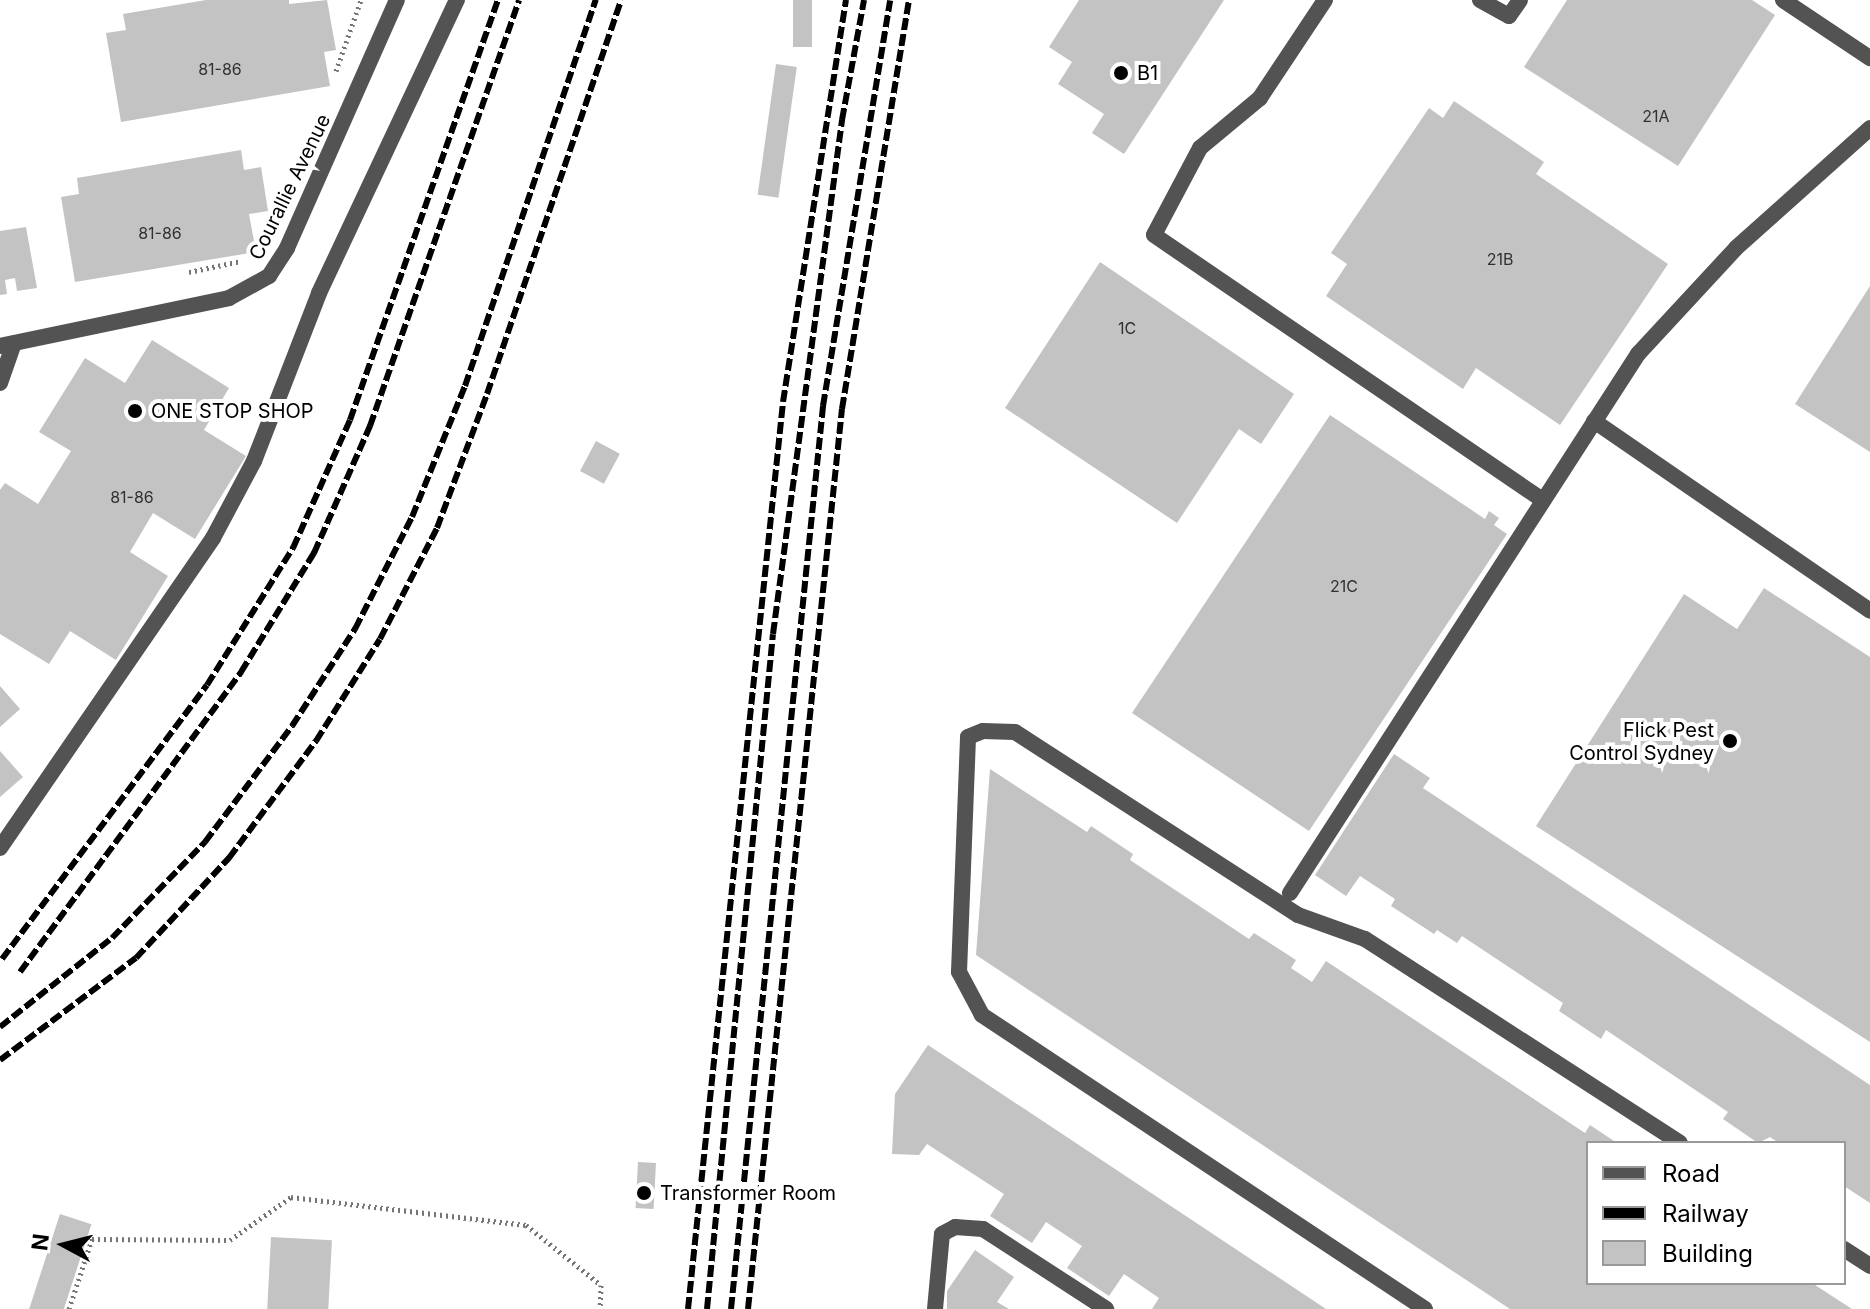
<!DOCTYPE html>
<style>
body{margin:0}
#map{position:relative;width:1870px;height:1309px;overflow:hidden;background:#fff;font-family:Inter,sans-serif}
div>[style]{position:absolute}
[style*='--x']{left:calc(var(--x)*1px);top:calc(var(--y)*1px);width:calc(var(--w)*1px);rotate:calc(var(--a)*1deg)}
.building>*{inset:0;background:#c3c3c3;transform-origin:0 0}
.path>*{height:5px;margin-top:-2.5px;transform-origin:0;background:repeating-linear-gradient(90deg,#757575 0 2px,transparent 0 6px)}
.service>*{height:16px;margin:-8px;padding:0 8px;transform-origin:8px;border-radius:8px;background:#535353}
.minor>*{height:16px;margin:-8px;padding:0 8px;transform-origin:8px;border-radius:8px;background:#535353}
.rail>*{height:6px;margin-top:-3px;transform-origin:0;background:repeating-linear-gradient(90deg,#000 0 12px,transparent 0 16px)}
.dots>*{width:22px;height:22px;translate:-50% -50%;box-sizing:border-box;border:4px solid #fff;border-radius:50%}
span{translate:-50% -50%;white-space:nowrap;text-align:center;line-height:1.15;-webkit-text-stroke:8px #fff;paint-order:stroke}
.number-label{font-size:16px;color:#313131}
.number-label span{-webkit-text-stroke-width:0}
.poi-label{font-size:20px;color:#000}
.left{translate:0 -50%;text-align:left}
.right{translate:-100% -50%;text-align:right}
.street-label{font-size:20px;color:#000}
.legend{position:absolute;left:1586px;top:1141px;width:260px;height:144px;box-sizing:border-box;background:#fff;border:2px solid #999;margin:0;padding:10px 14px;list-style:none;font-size:24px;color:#000}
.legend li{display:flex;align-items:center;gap:16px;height:40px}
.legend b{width:40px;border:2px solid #999}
.north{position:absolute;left:24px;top:1205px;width:80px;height:80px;-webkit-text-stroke:6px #fff;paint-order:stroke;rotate:277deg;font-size:22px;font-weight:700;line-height:32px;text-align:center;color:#000}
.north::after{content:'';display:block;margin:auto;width:28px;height:36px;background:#000;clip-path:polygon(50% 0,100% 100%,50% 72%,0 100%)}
</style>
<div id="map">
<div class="building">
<div style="clip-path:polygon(206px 0,289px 0,289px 4px,327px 0,336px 50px,324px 52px,330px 86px,121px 122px,106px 33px,126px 30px,123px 14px)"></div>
<div style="left:793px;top:0;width:19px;height:47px"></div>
<div style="clip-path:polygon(1079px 0,1224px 0,1124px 154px,1092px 133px,1104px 114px,1058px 84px,1072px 62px,1049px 47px)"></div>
<div style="clip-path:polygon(1567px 0,1752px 0,1775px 15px,1678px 166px,1524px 67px)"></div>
<div style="left:776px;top:64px;width:21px;height:132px;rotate:8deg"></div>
<div style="clip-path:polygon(1454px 101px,1544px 162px,1536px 174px,1668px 264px,1560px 425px,1476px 368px,1463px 389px,1326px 296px,1347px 264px,1331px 253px,1429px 108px,1443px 118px)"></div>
<div style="clip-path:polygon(241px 150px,244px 170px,261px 167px,268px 211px,249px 214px,256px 252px,75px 282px,61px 197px,79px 194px,77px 178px)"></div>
<div style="clip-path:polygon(26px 227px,37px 288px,17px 291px,15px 278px,5px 280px,7px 294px,0 295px,0 231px)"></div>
<div style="clip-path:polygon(1100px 262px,1294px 394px,1261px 444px,1239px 429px,1177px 523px,1005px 408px)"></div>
<div style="clip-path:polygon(1870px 286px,1870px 452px,1795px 404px)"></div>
<div style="clip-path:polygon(152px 340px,229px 388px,204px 430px,246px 456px,195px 539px,153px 513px,130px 552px,168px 576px,116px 660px,70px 631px,49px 664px,0 634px,0 490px,5px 483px,38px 504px,71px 451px,39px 432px,85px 358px,125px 383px)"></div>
<div style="clip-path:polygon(1330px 415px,1485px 519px,1489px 511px,1499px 518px,1494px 525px,1507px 534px,1309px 831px,1132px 713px)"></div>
<div style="left:596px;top:441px;width:27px;height:34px;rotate:28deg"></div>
<div style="clip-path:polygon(1764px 588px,1870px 657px,1870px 1042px,1536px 826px,1684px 594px,1737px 629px)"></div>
<div style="clip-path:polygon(0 686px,20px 709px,0 727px)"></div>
<div style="clip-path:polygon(0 751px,23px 777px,0 797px)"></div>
<div style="clip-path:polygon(1394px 754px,1430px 778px,1423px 788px,1870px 1085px,1870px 1203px,1844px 1186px,1844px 1143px,1779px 1143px,1770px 1137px,1758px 1143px,1723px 1119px,1728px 1112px,1606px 1030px,1601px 1039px,1559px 1011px,1563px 1003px,1462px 936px,1457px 943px,1437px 930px,1434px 934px,1391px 906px,1395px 899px,1360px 876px,1346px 896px,1315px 875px)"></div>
<div style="clip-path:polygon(990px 769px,1087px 832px,1091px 826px,1133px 854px,1130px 860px,1249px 939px,1254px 933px,1296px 960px,1291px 968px,1312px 982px,1326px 961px,1585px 1133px,1590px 1125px,1617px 1143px,1588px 1143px,1588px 1283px,1812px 1283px,1852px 1309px,1510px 1309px,976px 955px)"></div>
<div style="clip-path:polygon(928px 1045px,1326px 1309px,1152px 1309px,1159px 1298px,1124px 1274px,1109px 1296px,1067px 1268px,1082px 1246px,1046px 1222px,1032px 1243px,990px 1216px,1004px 1194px,927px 1144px,919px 1155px,892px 1154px,895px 1094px)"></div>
<div style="left:638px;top:1162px;width:18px;height:46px;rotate:3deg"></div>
<div style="left:60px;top:1214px;width:33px;height:100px;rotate:18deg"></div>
<div style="left:271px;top:1237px;width:61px;height:72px;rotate:3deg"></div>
<div style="clip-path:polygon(975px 1250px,1014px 1277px,997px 1302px,1009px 1309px,947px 1309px,947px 1291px)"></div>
</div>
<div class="path">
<div style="--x:336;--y:71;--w:75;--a:-70.6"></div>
<div style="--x:278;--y:202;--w:22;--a:-68"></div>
<div style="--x:189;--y:272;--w:53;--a:-11.9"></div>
<div style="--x:69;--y:1309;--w:74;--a:-71.8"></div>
<div style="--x:92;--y:1239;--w:138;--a:0.4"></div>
<div style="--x:230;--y:1240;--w:75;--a:-35.2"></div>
<div style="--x:291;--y:1197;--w:237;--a:6.8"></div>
<div style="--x:526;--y:1225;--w:96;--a:38.7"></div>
<div style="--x:601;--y:1285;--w:24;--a:92"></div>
</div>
<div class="service">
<div style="--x:1325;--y:0;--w:118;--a:123.6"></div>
<div style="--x:1260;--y:98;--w:78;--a:140.2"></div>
<div style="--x:1200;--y:148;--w:98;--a:117.9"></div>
<div style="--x:1154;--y:235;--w:471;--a:34.3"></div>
<div style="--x:1480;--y:0;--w:33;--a:29"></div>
<div style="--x:1509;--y:16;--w:19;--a:-55"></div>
<div style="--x:1783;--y:0;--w:105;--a:33.7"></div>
<div style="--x:1594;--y:421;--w:335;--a:34.5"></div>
<div style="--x:0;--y:848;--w:376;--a:-55.5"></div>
<div style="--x:213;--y:538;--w:87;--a:-62"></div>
<div style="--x:254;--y:461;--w:180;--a:-68.8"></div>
<div style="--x:319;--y:293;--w:324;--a:-64.8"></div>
<div style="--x:1290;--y:893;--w:642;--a:-57.15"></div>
<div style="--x:1638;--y:354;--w:144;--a:-47.2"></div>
<div style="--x:1736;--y:248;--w:180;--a:-41.8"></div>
<div style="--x:1844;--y:1249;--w:31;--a:33"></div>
<div style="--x:935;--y:1309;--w:75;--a:-84.7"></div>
<div style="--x:942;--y:1234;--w:15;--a:-28"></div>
<div style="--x:955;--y:1227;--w:28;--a:4"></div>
<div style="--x:983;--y:1229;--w:147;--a:33"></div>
<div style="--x:1425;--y:1309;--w:532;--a:-146.43"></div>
<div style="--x:982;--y:1015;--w:49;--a:-118.1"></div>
<div style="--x:959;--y:972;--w:235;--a:-87.8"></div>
<div style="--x:968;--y:737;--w:16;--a:-22"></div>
<div style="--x:983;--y:731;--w:32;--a:2"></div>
<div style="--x:1015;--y:732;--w:337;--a:32.9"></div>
<div style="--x:1298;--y:915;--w:71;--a:19.7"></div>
<div style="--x:1365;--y:939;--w:375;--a:32.9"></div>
</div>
<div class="minor">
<div style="--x:0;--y:346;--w:234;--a:-11.8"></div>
<div style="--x:229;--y:298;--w:46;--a:-28.8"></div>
<div style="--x:269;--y:276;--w:33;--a:-57"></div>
<div style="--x:287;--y:248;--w:271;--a:-66.1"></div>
<div style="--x:0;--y:383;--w:42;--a:-70.7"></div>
</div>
<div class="rail">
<div style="--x:2;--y:959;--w:342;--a:-53.2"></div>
<div style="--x:207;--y:685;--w:162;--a:-57.9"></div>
<div style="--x:293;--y:548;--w:140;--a:-66"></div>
<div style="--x:350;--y:420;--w:445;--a:-70.6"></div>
<div style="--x:20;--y:972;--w:373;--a:-53.6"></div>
<div style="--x:241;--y:672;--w:140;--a:-58.5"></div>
<div style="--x:314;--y:553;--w:139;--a:-66.2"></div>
<div style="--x:370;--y:426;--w:451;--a:-70.7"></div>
<div style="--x:0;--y:1027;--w:143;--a:-38.5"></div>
<div style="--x:112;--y:938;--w:134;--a:-45.9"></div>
<div style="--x:205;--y:842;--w:145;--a:-53.1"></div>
<div style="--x:292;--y:726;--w:116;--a:-57"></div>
<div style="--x:355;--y:629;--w:126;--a:-63"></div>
<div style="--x:412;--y:517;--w:141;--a:-68"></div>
<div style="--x:465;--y:386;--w:408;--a:-71.3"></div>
<div style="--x:0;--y:1060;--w:170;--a:-36.9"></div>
<div style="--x:136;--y:958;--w:137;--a:-47.1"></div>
<div style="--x:229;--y:858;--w:146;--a:-53.4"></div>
<div style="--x:316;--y:741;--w:120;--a:-57.9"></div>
<div style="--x:380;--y:639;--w:125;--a:-62.8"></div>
<div style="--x:437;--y:528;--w:143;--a:-69.5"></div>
<div style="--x:487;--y:394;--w:416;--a:-71.2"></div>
<div style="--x:688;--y:1309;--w:912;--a:-84.02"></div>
<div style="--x:783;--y:402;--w:407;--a:-81.1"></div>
<div style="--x:707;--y:1309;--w:678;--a:-84.42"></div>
<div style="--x:773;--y:634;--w:519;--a:-82.35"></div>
<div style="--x:842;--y:120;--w:122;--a:-79.6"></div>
<div style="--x:731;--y:1309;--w:908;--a:-84.18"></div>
<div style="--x:823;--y:406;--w:411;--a:-80.6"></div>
<div style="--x:748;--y:1309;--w:905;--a:-84.04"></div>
<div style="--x:842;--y:409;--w:414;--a:-80.7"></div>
</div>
<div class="dots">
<div style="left:1121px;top:73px;background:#000"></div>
<div style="left:135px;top:411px;background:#000"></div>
<div style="left:1730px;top:741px;background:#000"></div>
<div style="left:644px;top:1193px;background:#000"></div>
</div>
<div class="number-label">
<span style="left:220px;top:69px">81-86</span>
<span style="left:1656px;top:116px">21A</span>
<span style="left:160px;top:233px">81-86</span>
<span style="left:1500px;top:259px">21B</span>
<span style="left:1127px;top:328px">1C</span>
<span style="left:132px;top:497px">81-86</span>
<span style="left:1344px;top:586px">21C</span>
</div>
<div class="poi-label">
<span class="left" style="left:1137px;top:73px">B1</span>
<span class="left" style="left:151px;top:411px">ONE STOP SHOP</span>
<span class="right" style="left:1714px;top:742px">Flick Pest<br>Control Sydney</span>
<span class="left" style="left:660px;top:1193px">Transformer Room</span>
</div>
<div class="street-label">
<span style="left:290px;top:187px;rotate:-64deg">Courallie Avenue</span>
</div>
<ul class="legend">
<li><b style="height:10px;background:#535353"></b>Road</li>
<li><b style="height:10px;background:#000"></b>Railway</li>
<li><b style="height:22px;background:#c3c3c3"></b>Building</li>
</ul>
<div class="north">N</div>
</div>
